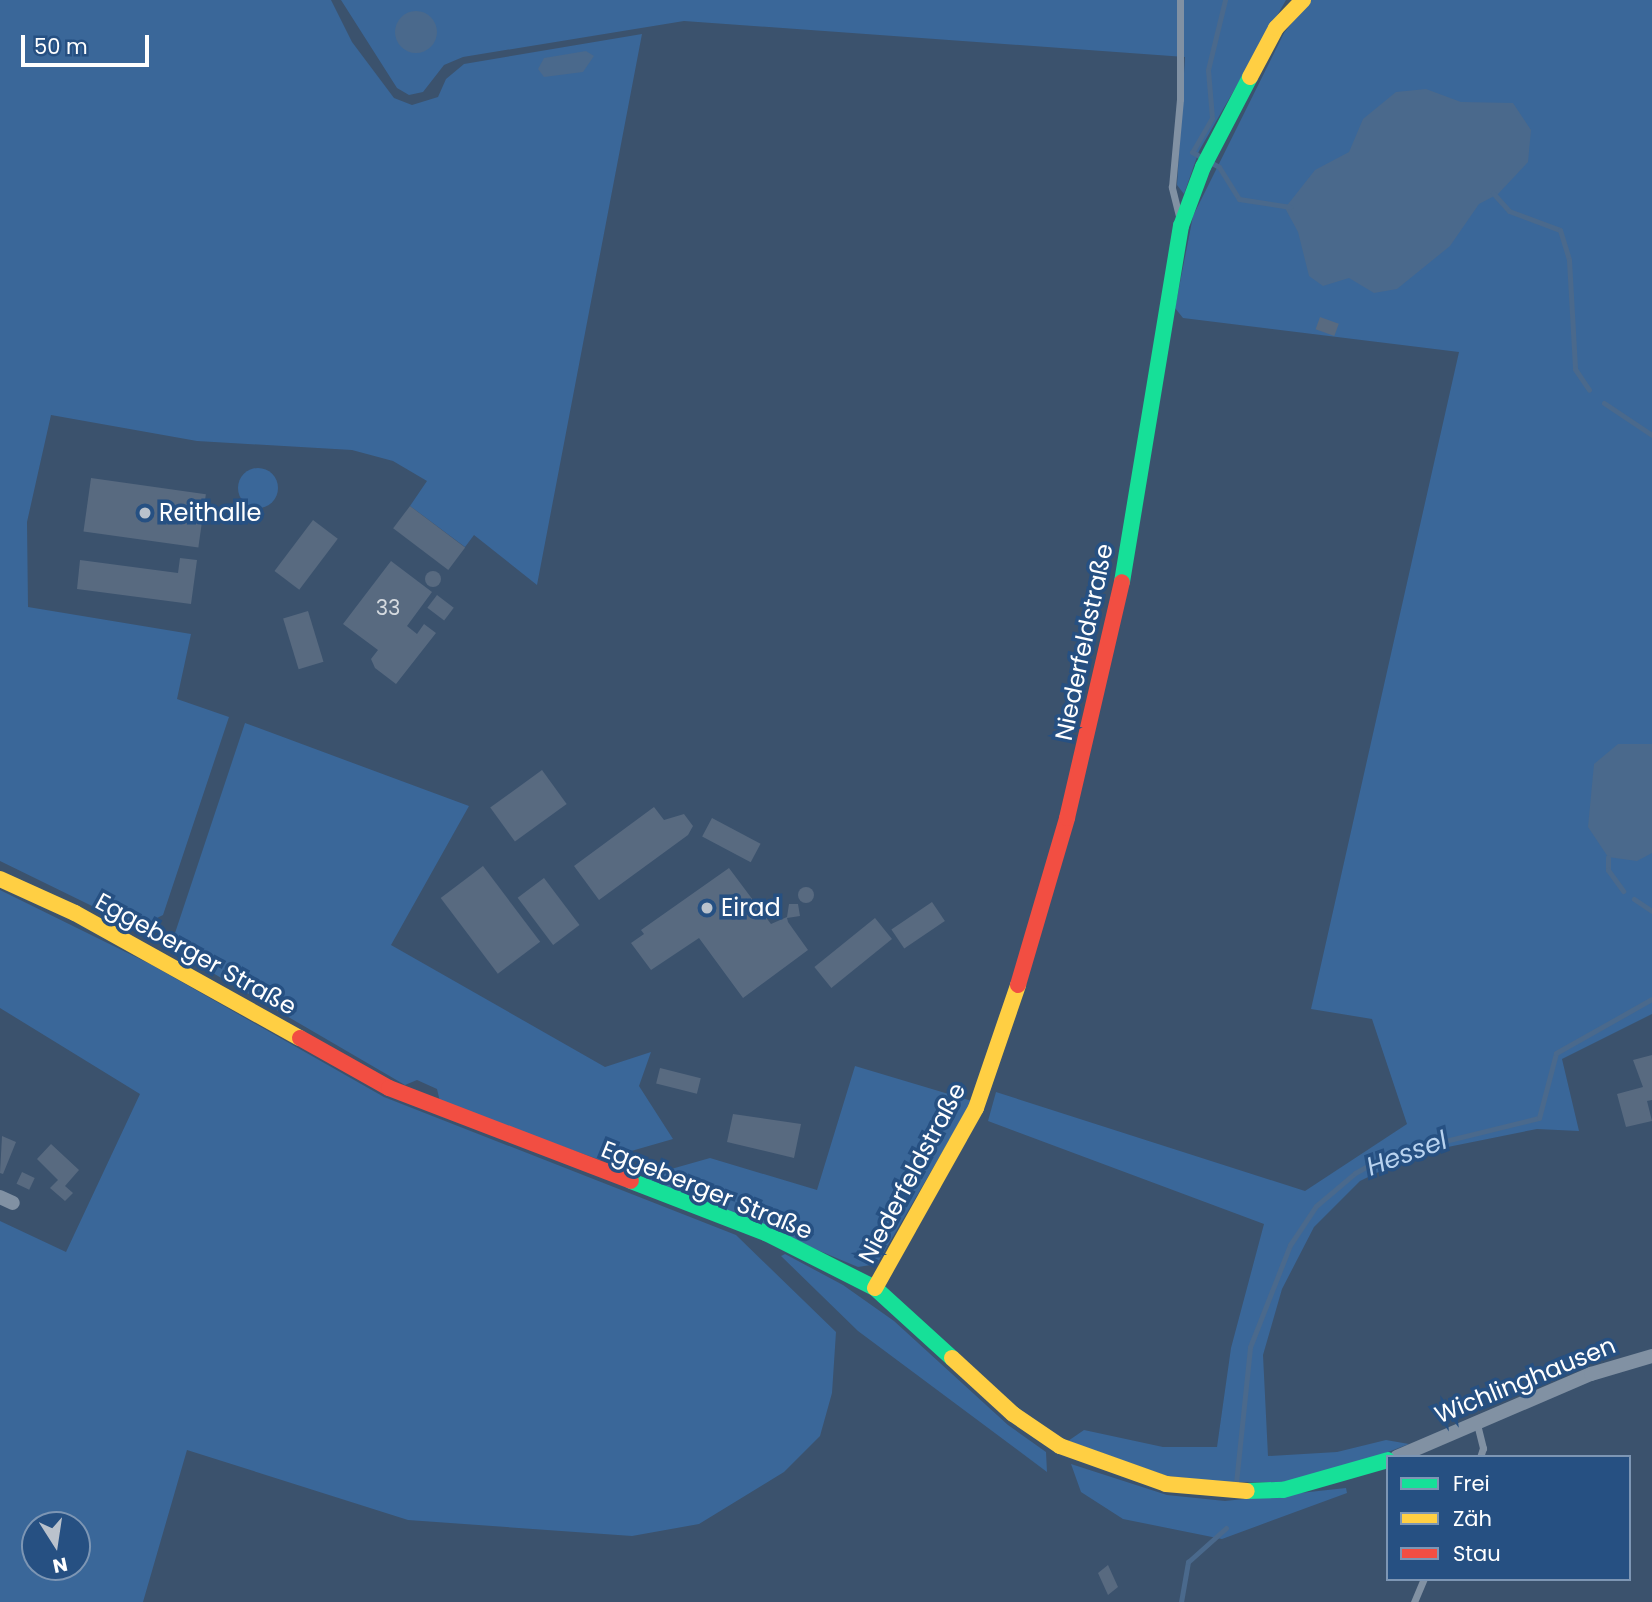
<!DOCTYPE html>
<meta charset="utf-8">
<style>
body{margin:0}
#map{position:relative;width:1652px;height:1602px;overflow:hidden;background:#3b526d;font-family:Poppins,sans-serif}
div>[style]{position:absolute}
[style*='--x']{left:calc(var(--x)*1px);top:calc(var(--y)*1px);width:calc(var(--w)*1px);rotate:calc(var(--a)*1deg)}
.green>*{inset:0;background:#3a6799}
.round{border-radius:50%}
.water>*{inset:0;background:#4a698c}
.stream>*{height:5px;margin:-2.5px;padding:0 2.5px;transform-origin:2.5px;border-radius:2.5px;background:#4a698c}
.building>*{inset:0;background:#586a80;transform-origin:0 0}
.lane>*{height:7px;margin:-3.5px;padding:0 3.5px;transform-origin:3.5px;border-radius:3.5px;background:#8191a3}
.street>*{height:14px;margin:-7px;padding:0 7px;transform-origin:7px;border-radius:7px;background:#8191a3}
.fast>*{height:16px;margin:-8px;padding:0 8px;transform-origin:8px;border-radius:8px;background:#16e098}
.slow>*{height:16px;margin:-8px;padding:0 8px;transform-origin:8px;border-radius:8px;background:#ffcf43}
.jam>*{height:16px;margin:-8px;padding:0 8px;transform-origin:8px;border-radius:8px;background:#f24e42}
.dots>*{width:19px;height:19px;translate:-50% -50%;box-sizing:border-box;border:4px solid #265082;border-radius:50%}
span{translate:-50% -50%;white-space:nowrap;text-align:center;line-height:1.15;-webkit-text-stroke:7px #265082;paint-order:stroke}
.number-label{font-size:21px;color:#d5dadf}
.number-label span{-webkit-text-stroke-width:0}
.poi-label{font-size:24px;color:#fff}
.left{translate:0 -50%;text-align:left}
.street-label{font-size:24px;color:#fff}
.water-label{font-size:26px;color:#b9d3ef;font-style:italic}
.legend{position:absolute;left:1386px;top:1455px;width:245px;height:126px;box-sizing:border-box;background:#265082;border:2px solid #7d96b4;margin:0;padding:9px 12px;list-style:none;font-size:21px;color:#fff}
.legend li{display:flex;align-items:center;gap:14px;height:35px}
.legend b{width:35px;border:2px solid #7d96b4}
.north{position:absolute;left:21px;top:1511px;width:70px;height:70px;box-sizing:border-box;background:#265082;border:2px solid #7d96b4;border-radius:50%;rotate:168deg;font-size:19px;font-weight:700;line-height:28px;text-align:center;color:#fff}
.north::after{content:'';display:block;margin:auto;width:24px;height:32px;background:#bac2cc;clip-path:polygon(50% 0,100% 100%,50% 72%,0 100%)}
.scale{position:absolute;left:21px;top:35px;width:128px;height:32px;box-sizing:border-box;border:4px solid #fff;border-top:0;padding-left:9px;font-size:21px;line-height:24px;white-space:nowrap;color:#fff;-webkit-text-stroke:5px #265082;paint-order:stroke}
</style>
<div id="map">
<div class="green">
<div style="clip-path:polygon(0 0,331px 0,352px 42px,394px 98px,412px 105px,438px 97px,446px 79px,464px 64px,642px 34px,537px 585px,474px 535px,465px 547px,410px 506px,427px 481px,393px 461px,352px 450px,197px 441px,51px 415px,27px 522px,28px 607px,191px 634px,177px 699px,229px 717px,163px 915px,137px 928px,0 861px)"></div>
<div style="clip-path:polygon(341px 0,1286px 0,1199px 151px,1184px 194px,1177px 185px,1185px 57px,684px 21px,463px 57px,444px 65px,423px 92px,409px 95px,397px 88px)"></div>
<div style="clip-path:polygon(1310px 0,1652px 0,1652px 1014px,1562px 1059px,1579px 1131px,1537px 1129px,1418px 1153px,1360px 1181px,1314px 1227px,1282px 1289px,1263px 1355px,1268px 1456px,1337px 1452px,1386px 1440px,1409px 1444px,1336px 1472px,1283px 1482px,1226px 1482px,1167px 1476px,1068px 1441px,1084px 1430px,1163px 1447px,1217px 1447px,1231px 1348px,1264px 1224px,988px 1121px,996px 1092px,1305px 1191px,1407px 1124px,1372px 1019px,1311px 1009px,1459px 352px,1183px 318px,1175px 308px,1193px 216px,1284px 33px)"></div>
<div class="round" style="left:238px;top:468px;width:40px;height:40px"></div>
<div style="clip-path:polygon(245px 723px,469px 806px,391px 945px,605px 1067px,651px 1052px,639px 1086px,673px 1139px,600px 1160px,440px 1102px,437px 1089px,417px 1080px,405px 1085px,170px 948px)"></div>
<div style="clip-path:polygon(evenodd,0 890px,150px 964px,384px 1097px,736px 1235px,836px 1332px,832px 1393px,820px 1436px,784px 1472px,699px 1524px,632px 1536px,408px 1520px,187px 1450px,143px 1602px,0 1602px,0 1221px,66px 1252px,140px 1094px,0 1008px,0 890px,35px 1525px,77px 1525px,77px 1567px,35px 1567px,35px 1525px)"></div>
<div style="clip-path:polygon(855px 1066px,972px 1101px,877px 1264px,858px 1267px,643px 1177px,710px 1158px,817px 1190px)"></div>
<div style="clip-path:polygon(785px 1254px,843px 1285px,894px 1321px,1008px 1425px,1046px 1452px,1047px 1472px,858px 1331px,781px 1256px)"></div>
<div style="clip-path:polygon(1071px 1464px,1167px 1495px,1225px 1501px,1346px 1488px,1347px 1493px,1222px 1539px,1123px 1519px,1081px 1492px)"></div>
</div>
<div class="water">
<div class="round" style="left:395px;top:11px;width:42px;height:42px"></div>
<div style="clip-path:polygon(586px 51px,594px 56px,583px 72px,544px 77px,538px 69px,544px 58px)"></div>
<div style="clip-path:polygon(1426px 89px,1461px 102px,1513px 103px,1531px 130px,1528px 162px,1498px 194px,1479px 204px,1450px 246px,1397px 289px,1374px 293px,1349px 278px,1323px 286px,1309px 276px,1298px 232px,1285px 208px,1315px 170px,1349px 152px,1363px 119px,1396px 92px)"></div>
<div style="clip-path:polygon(1618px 744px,1652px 744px,1652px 853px,1637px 861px,1608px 857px,1588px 827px,1594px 764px)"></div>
</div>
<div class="stream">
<div style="--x:1225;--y:0;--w:72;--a:103.7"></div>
<div style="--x:1208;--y:70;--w:48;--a:85.2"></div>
<div style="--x:1212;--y:118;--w:39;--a:120"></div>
<div style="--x:1192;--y:152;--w:31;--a:29"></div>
<div style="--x:1219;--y:167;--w:38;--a:58"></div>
<div style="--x:1239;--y:199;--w:52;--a:8.9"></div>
<div style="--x:1493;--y:193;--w:24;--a:48"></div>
<div style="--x:1509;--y:211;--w:54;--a:20.4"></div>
<div style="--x:1560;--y:230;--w:31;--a:73"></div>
<div style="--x:1569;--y:260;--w:109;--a:86.8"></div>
<div style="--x:1575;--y:369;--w:25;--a:56"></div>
<div style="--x:1604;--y:403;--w:58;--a:33.7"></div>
<div style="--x:1608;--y:857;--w:13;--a:90"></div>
<div style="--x:1608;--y:870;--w:26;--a:54"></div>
<div style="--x:1634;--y:899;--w:22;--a:34"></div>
<div style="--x:1236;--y:1483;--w:137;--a:-84.1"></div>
<div style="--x:1250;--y:1347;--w:110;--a:-68.6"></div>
<div style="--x:1290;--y:1245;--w:47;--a:-56.3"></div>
<div style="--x:1316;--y:1206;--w:51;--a:-40.2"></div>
<div style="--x:1355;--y:1173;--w:38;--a:-29"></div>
<div style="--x:1388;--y:1155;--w:155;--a:-13.8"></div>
<div style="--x:1539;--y:1118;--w:67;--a:-75.3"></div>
<div style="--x:1556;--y:1053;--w:110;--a:-29.4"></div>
<div style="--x:1181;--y:1602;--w:41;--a:-80.1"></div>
<div style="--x:1188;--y:1562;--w:51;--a:-41.8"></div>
</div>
<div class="building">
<div style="left:1320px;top:317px;width:20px;height:13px;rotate:20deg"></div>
<div style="left:91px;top:478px;width:116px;height:54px;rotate:8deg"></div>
<div style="left:410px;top:506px;width:69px;height:28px;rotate:37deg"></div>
<div style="left:313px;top:520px;width:31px;height:64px;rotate:37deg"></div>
<div style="clip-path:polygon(180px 558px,197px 560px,191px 604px,77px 589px,80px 560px,178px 573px)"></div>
<div style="clip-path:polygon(391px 561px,432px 592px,407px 626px,417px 634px,424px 624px,436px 633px,396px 684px,375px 668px,371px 659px,378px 650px,343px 624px)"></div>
<div class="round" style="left:425px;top:571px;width:16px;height:16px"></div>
<div style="left:437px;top:595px;width:21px;height:16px;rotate:37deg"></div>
<div style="left:308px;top:611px;width:53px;height:26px;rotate:73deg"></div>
<div style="left:542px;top:770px;width:42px;height:64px;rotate:54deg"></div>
<div style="clip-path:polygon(654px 807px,664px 820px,684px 814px,693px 826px,688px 835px,599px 900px,574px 866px)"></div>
<div style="left:712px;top:818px;width:55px;height:21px;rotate:28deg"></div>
<div style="left:483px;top:866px;width:95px;height:53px;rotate:53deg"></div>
<div style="clip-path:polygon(729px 868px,771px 924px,787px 917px,789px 904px,798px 904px,800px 916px,787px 918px,788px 922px,808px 950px,743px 998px,699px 938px,651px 970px,631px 943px,644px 934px,641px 930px)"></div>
<div style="left:544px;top:878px;width:59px;height:33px;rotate:53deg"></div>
<div class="round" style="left:798px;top:887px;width:16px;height:16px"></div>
<div style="left:932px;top:902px;width:23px;height:49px;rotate:56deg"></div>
<div style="left:875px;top:918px;width:27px;height:78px;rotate:51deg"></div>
<div style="clip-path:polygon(1652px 1055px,1652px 1100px,1647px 1101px,1652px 1121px,1626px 1127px,1617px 1094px,1643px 1087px,1633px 1060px)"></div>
<div style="left:660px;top:1068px;width:42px;height:16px;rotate:14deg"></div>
<div style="clip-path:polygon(733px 1114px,801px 1124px,794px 1158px,727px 1142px)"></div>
<div style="clip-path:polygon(2px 1136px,16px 1142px,3px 1174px,0 1173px)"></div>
<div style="clip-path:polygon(51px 1144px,79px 1170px,65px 1186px,73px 1193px,65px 1201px,50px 1188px,58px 1180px,37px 1159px)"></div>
<div style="left:22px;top:1172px;width:14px;height:13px;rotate:25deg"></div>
<div style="clip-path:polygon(1108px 1565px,1118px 1587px,1108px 1595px,1098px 1573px)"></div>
</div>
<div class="lane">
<div style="--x:1179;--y:216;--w:30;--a:-104"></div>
<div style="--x:1172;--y:187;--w:88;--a:-84.8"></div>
<div style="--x:1180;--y:99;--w:99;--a:-90"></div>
<div style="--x:1477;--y:1424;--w:25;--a:76"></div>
<div style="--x:1483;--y:1448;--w:9;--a:108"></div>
<div style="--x:1414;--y:1602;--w:25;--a:-67"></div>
</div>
<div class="street">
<div style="--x:0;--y:1197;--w:14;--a:25"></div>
<div style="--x:1397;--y:1457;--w:211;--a:-23.2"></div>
<div style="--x:1591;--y:1374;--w:64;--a:-16.4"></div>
</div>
<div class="fast">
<div style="--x:1122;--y:582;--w:361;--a:-80.6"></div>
<div style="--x:1181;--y:226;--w:63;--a:-69.6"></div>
<div style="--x:1203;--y:167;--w:102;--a:-62.4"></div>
<div style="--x:631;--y:1181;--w:145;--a:21.1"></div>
<div style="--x:766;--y:1233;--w:122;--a:26.8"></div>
<div style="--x:875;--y:1288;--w:104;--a:42.3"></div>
<div style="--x:1247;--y:1491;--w:36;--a:-2"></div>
<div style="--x:1283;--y:1490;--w:109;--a:-15.9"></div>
</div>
<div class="slow">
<div style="--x:1250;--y:77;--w:55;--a:-62"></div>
<div style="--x:1276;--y:28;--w:39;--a:-46"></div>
<div style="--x:0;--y:879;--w:82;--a:24.4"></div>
<div style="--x:75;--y:913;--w:257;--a:29.1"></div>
<div style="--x:875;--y:1288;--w:206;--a:-60.7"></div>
<div style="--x:976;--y:1108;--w:130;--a:-71.1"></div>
<div style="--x:952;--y:1358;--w:83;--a:42.6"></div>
<div style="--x:1013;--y:1414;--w:57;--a:34.2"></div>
<div style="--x:1060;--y:1446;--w:113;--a:19.7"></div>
<div style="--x:1166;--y:1484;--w:81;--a:4.9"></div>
</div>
<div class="jam">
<div style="--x:1018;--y:985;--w:174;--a:-73.6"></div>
<div style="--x:1067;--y:818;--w:242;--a:-76.9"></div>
<div style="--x:300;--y:1038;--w:102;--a:29.3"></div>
<div style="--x:389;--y:1088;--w:259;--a:21"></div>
</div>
<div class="dots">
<div style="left:145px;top:513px;background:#bac2cc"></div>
<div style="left:707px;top:908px;background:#bac2cc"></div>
</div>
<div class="number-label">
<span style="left:388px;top:608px">33</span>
</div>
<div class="poi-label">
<span class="left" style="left:159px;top:513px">Reithalle</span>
<span class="left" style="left:721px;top:908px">Eirad</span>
</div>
<div class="street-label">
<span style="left:1084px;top:642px;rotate:-78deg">Niederfeldstraße</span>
<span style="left:196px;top:954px;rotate:29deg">Eggeberger Straße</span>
<span style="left:912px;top:1173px;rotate:-62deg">Niederfeldstraße</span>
<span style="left:707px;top:1190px;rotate:22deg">Eggeberger Straße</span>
<span style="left:1525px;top:1380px;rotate:-22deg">Wichlinghausen</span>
</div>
<div class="water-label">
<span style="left:1407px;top:1154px;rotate:-20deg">Hessel</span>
</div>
<ul class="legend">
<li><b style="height:9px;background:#16e098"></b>Frei</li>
<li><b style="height:9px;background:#ffcf43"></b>Zäh</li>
<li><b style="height:9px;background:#f24e42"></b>Stau</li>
</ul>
<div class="north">N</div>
<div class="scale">50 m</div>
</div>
